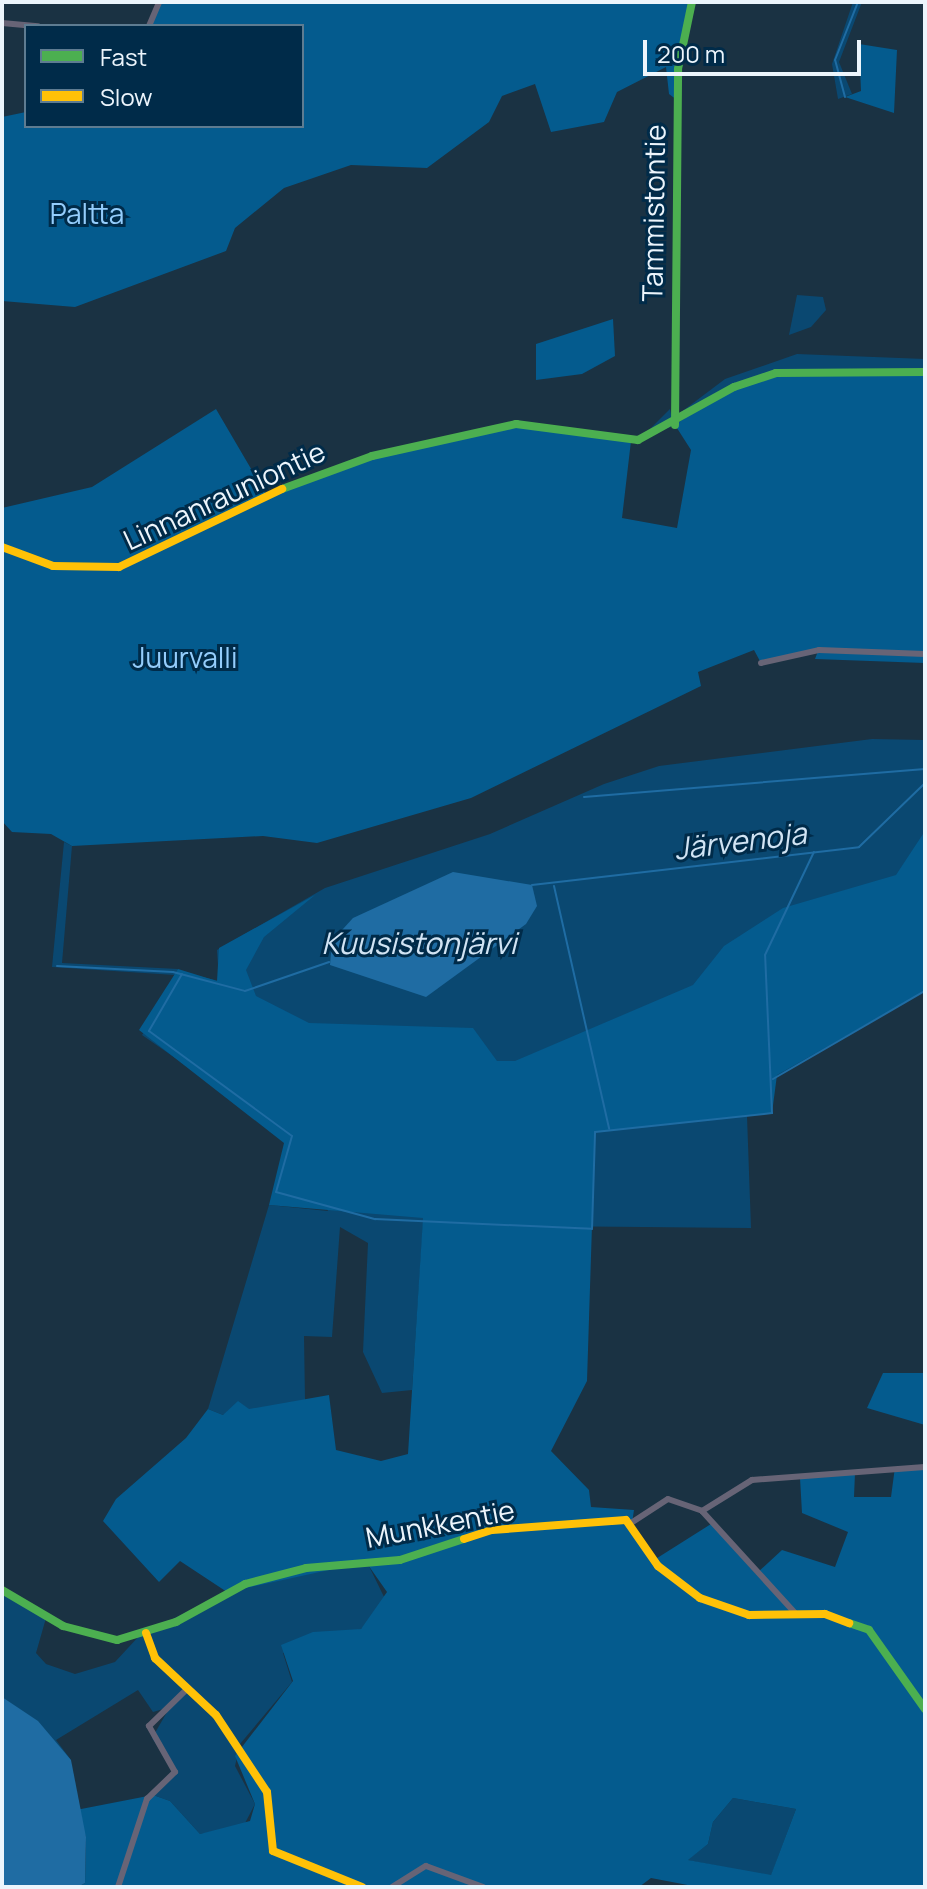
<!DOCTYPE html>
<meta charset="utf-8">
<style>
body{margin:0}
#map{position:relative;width:927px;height:1889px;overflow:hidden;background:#1a3243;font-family:Manrope,sans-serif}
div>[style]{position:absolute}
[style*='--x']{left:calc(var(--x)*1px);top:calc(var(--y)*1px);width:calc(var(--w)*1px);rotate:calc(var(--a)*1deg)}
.green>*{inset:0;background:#0a4871}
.forest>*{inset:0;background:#045b8e}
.water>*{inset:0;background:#1f6ca3}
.stream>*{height:2px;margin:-1px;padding:0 1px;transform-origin:1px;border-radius:1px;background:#1f6ca3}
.street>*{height:6px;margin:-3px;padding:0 3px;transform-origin:3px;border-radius:3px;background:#676476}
.fast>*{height:8px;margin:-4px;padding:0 4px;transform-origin:4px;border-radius:4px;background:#4caf50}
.slow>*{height:8px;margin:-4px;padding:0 4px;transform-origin:4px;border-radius:4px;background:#ffc107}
span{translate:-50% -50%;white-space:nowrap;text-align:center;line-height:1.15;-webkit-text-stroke:6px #002b49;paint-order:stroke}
.park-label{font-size:28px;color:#94cdfc}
.street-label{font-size:28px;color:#ecf5fc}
.water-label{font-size:30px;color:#d1e4f4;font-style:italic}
.frame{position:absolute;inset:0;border:4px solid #ecf5fc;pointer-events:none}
.legend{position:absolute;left:24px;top:24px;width:280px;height:104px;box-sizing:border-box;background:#002b49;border:2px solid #5e7c91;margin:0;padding:10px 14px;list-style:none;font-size:24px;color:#ecf5fc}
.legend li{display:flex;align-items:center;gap:16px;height:40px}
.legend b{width:40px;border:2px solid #5e7c91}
.scale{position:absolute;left:643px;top:40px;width:218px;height:36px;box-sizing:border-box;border:4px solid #ecf5fc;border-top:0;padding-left:10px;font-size:24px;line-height:28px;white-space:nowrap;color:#ecf5fc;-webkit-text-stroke:6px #002b49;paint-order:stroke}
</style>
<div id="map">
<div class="green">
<div style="clip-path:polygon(853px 2px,862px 2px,839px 62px,852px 94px,838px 99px,832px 64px)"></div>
<div style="clip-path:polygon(797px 295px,823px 297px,826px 310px,811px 327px,789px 335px)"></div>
<div style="clip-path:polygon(797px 354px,925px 359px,925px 372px,675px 425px,639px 440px,670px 409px,672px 419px,725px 379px)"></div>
<div style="clip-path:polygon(872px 739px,925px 740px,925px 989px,772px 1080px,772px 1113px,747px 1116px,751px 1228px,423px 1225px,412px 1390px,382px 1393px,363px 1352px,368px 1243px,340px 1227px,332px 1337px,304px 1336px,305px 1400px,223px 1415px,208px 1409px,269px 1205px,328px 1211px,295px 1141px,142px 1035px,182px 972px,219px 981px,217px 950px,325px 888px,490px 834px,604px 784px,659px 766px)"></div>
<div style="clip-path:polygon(64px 842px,72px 846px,62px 963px,178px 969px,175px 975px,52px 967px)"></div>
<div style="clip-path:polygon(367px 1562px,386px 1601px,361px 1629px,283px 1653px,292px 1682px,240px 1744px,235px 1766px,255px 1804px,243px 1827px,200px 1834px,170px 1801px,153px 1795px,175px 1772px,152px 1738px,170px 1707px,153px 1712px,138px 1690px,56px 1740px,71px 1760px,2px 1718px,2px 1590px,46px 1618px,36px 1653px,46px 1664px,75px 1674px,115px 1662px,140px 1635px,236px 1588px)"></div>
<div style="clip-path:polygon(733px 1798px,796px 1809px,771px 1876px,687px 1860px,708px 1844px,713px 1822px)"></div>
</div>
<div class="forest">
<div style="clip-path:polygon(159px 2px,692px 2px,677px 100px,669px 94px,666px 67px,617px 92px,604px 122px,551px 132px,535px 84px,502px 96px,489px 122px,427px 168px,351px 165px,284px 188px,235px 228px,226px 251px,75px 307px,2px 301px,2px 117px,26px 112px,26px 126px,302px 126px,302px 26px,149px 26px)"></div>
<div style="clip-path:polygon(859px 44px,897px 50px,894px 113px,845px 97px,861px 91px)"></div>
<div style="clip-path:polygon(613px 319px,615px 356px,582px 374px,536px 380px,536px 344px)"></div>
<div style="clip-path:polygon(925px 372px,925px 663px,815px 659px,818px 651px,761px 663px,754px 650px,698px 672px,701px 686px,471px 798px,317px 843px,263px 836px,72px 846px,51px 834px,12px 832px,2px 821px,2px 508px,92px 487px,216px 409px,267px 496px,309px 476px,497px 425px,631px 441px,622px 518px,677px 528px,691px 450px,675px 425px,714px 398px,776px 373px)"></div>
<div style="clip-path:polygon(evenodd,925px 831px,925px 991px,777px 1075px,772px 1113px,595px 1132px,587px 1381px,551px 1451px,589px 1490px,591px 1507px,634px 1510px,632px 1523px,654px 1560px,711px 1524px,756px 1574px,782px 1550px,835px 1567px,848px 1532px,802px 1513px,800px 1478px,855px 1473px,854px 1497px,891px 1497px,895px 1467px,925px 1467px,925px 1887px,698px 1887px,651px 1878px,639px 1887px,78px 1887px,85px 1883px,86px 1837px,76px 1810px,153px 1795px,170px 1801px,200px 1834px,250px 1821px,255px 1804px,235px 1756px,293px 1681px,281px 1645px,313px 1632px,361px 1629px,387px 1592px,366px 1562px,227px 1592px,180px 1561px,159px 1582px,103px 1521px,116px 1499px,186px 1438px,208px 1409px,223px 1415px,238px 1401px,249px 1409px,329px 1395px,336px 1450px,381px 1461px,408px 1454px,423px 1218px,269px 1205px,284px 1143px,139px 1030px,178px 969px,217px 981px,219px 948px,315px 895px,264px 937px,246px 970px,256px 996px,309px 1023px,473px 1028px,497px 1061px,515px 1061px,693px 985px,724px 946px,783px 908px,896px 875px,925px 831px,733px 1798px,796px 1809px,771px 1875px,688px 1860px,708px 1844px,713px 1822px,733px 1798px)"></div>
<div style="clip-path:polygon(883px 1373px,925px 1373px,925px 1425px,867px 1408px)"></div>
</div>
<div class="water">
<div style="clip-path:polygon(453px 872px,532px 885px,537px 906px,526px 924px,426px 997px,330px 965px,332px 941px,353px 918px)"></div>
<div style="clip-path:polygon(2px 1697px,38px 1721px,71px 1760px,86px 1837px,85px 1883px,78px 1887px,2px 1887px)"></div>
</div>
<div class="stream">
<div style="--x:845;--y:97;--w:38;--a:-105"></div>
<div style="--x:835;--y:60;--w:62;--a:-68.4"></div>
<div style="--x:584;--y:797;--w:342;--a:-4.7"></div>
<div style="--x:532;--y:885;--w:329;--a:-6.6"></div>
<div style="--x:859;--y:847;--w:92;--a:-44.1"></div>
<div style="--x:554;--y:886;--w:249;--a:77.2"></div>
<div style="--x:57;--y:966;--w:116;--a:3"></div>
<div style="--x:173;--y:972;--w:74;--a:14.8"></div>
<div style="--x:245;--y:991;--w:89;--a:-19"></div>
<div style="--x:182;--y:974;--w:66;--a:120.1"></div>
<div style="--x:149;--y:1031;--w:177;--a:36.3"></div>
<div style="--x:292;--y:1136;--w:58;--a:105.9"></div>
<div style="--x:276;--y:1192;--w:103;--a:15.3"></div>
<div style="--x:375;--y:1219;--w:217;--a:2.6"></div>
<div style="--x:592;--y:1229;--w:97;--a:-88.2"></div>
<div style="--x:595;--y:1132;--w:178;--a:-6.1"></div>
<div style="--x:772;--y:1113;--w:158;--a:-92.5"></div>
<div style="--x:765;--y:955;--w:114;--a:-64.6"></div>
<div style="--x:773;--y:1079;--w:176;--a:-30.1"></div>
</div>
<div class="street">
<div style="--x:2;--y:23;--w:36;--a:5"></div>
<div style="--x:149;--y:26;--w:26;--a:-67"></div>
<div style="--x:761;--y:663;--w:59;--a:-12.6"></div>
<div style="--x:819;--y:650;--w:106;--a:2.2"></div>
<div style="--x:702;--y:1511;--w:59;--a:-31.8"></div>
<div style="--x:752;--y:1480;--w:173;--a:-4.3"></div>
<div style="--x:631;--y:1523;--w:44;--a:-33"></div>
<div style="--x:668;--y:1499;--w:36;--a:19"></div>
<div style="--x:702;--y:1511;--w:138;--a:47.6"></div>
<div style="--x:118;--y:1887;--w:93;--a:-71.8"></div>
<div style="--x:147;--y:1799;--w:39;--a:-44"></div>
<div style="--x:175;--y:1772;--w:53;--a:-119.5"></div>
<div style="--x:149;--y:1726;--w:54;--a:-44.3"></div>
<div style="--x:392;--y:1887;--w:40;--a:-32"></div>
<div style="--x:426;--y:1866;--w:61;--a:20.2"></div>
</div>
<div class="fast">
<div style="--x:675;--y:425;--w:356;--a:-89.5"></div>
<div style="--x:678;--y:69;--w:68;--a:-78.2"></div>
<div style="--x:282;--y:489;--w:96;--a:-20.1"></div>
<div style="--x:372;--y:456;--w:148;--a:-12.5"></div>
<div style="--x:516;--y:424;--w:123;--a:7.5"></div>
<div style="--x:638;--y:440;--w:110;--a:-28.9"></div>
<div style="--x:734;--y:387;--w:44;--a:-18.4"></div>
<div style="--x:776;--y:373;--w:149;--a:-0.4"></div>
<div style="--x:2;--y:1590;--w:71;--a:30.5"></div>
<div style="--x:63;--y:1626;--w:56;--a:14.5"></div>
<div style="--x:117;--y:1640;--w:62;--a:-17"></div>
<div style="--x:176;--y:1622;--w:79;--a:-28.8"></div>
<div style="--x:245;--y:1584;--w:63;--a:-14.7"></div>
<div style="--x:306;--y:1568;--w:94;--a:-4.9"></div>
<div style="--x:400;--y:1560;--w:67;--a:-18.2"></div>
<div style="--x:849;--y:1623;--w:21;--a:19"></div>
<div style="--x:869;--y:1630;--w:97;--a:54.7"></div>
</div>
<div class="slow">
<div style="--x:2;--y:547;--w:54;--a:20.4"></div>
<div style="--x:53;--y:566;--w:66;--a:0.9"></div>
<div style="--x:119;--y:567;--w:181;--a:-25.6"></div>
<div style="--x:464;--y:1539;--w:29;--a:-18"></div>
<div style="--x:492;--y:1530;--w:134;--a:-4.3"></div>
<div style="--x:626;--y:1520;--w:56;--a:55.2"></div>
<div style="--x:658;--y:1566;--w:53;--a:37.3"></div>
<div style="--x:700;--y:1598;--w:52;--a:19.1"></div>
<div style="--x:749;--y:1615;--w:76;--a:-0.8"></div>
<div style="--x:825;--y:1614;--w:26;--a:21"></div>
<div style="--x:146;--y:1633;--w:27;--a:70"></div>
<div style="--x:155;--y:1658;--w:83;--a:43.1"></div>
<div style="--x:216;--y:1715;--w:92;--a:56.5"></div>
<div style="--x:267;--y:1792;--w:59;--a:84.2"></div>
<div style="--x:273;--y:1851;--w:96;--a:22"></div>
</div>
<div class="park-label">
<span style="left:87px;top:213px">Paltta</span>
<span style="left:185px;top:657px">Juurvalli</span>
</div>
<div class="street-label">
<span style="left:653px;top:213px;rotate:-89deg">Tammistontie</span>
<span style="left:224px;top:495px;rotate:-25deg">Linnanrauniontie</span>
<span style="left:440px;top:1523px;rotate:-11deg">Munkkentie</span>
</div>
<div class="water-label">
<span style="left:740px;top:841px;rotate:-7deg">Järvenoja</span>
<span style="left:419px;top:943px">Kuusistonjärvi</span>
</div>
<div class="frame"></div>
<ul class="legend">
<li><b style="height:10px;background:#4caf50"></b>Fast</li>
<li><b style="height:10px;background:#ffc107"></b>Slow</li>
</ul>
<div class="scale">200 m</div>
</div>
